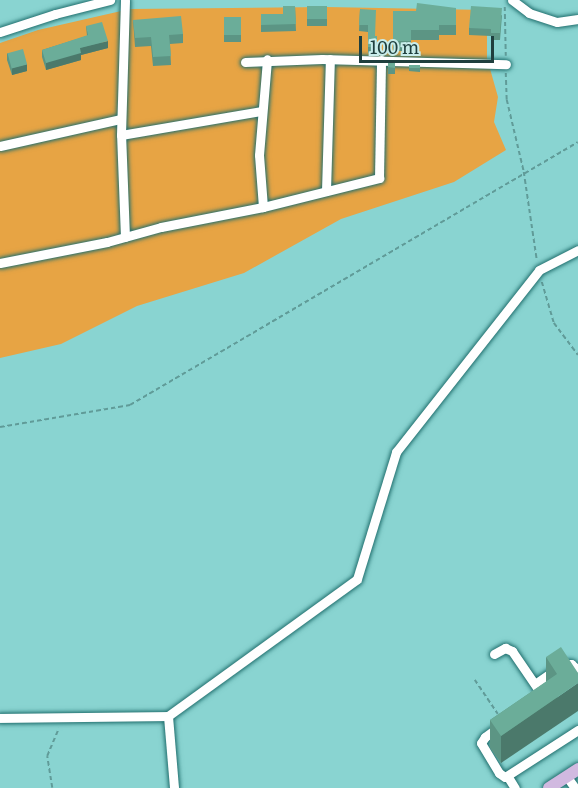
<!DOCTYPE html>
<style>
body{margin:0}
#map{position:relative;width:578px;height:788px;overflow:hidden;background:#89d4d1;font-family:Literata,serif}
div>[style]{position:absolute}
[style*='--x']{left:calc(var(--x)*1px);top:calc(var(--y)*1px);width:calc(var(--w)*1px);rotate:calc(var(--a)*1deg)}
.green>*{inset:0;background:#e7a444}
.path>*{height:1.5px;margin-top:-0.75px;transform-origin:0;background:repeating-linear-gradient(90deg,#609b98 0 4.5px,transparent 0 7.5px)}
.roads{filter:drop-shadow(0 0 2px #216f6e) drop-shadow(0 0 2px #216f6e)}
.minor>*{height:9px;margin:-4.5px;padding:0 4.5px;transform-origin:4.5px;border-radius:4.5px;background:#fff}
.major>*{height:12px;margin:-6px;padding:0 6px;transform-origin:6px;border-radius:6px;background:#d1b9e0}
.wall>*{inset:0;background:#5c9584;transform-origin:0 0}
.shaded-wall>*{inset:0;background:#4b796b}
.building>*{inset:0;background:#6bad99;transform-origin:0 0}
span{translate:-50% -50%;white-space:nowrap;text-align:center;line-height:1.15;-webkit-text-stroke:5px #c9edeb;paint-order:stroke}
.scale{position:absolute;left:359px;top:36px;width:135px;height:27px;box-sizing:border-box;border:3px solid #1f3f3e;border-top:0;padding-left:8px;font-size:18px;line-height:21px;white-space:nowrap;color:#1f3f3e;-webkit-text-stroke:4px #c9edeb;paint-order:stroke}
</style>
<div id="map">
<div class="green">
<div style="clip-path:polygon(326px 7px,487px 10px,487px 58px,498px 97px,494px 122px,506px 150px,454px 182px,341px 219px,244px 273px,137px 306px,61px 344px,0 358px,0 43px,38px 30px,130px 9px)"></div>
</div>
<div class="path">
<div style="--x:505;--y:7;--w:49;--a:88.8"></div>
<div style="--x:506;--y:73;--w:27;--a:88"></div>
<div style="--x:507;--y:100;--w:74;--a:76.7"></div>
<div style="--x:524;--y:172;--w:89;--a:81.6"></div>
<div style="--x:542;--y:282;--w:43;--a:73.7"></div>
<div style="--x:554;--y:323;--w:40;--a:53"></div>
<div style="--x:0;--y:427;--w:132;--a:-9.6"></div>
<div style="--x:130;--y:405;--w:519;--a:-30.42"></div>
<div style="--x:475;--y:680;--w:41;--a:55.9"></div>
<div style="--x:52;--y:788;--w:32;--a:-99"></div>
<div style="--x:47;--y:756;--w:30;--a:-67"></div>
</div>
<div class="roads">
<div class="minor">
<div style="--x:512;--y:0;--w:21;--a:37"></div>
<div style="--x:529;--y:13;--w:29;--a:18"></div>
<div style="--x:557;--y:22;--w:21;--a:-8"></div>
<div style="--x:0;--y:32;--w:58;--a:-18.1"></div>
<div style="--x:55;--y:14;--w:57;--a:-14.3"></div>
<div style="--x:245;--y:62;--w:77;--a:-2.2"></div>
<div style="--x:322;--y:59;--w:184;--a:1.6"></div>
<div style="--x:121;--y:135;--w:143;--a:-9.7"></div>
<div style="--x:0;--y:146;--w:124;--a:-12.6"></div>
<div style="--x:326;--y:191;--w:132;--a:-88.3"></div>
<div style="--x:263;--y:207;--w:52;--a:-94.4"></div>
<div style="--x:259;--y:155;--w:96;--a:-85.2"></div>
<div style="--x:125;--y:237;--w:102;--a:-92.2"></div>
<div style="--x:121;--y:135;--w:135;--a:-88.3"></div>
<div style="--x:0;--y:263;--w:109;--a:-11.1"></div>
<div style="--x:107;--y:242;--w:56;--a:-15.5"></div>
<div style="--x:161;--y:227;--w:104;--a:-11.1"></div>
<div style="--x:263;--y:207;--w:120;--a:-14"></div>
<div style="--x:379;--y:178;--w:118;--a:-89"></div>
<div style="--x:494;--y:654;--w:13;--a:-29"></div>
<div style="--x:505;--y:648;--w:8;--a:23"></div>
<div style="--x:512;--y:651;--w:50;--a:55.7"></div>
<div style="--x:540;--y:692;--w:5;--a:90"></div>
<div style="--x:535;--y:684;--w:35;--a:-35"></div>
<div style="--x:564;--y:664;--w:7;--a:0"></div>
<div style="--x:571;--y:664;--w:9;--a:41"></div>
<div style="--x:168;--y:716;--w:72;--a:85.2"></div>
<div style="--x:0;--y:718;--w:168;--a:-0.7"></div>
<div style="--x:168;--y:716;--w:233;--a:-35.9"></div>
<div style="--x:357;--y:579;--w:133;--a:-72.9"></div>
<div style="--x:396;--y:452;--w:231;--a:-51.8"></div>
<div style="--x:539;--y:270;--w:44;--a:-27.1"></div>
<div style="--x:500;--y:726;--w:19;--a:144"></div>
<div style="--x:485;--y:737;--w:7;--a:124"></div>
<div style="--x:481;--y:743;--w:35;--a:59"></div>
<div style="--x:499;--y:773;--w:7;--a:34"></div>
<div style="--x:505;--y:777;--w:87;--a:-32.8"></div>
<div style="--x:508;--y:777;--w:13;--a:58"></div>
<div style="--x:567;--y:777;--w:14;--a:54"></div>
</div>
<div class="major">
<div style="--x:549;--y:788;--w:35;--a:-33"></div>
</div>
</div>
<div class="wall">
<div style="clip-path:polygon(295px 6px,296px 31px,261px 32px,261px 14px,283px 14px)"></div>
<div style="left:307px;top:6px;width:20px;height:20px"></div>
<div style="clip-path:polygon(456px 8px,456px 35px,439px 35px,439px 40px,411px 40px,411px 51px,393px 51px,393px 11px,416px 11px)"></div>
<div style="clip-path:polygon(360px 9px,375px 36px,377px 36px,377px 50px,374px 50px,374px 54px,368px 53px,368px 32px,359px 31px)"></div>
<div style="clip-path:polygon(502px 15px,500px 40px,491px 40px,491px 36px,469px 35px,469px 28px)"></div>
<div style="left:224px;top:17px;width:17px;height:25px"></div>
<div style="clip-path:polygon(133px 20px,183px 34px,183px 43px,170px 44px,171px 65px,153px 66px,151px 46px,135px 47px)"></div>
<div style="clip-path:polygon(86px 26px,108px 48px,81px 55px,81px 60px,46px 70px,42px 57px,42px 50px,87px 36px)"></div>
<div style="clip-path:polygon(7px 53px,27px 71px,12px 75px,7px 60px)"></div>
<div style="left:388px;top:61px;width:7px;height:13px"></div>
<div style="clip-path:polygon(409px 65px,420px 65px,420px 72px,409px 71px)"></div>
<div style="clip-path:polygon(546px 657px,578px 673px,501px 763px,490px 748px,490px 720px,546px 682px)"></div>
</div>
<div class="shaded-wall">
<div style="clip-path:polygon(108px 41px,108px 48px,81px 55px,81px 60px,46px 70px,46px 63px,80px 48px)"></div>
<div style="clip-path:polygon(27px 64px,27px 71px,12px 75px,12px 68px)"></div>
<div style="clip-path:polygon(578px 683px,578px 711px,501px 763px,501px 736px)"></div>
</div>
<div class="building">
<div style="clip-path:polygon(417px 3px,456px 8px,456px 25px,439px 25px,439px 30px,411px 30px,411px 41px,393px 41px,393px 11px,416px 11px)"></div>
<div style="clip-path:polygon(283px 6px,295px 6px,296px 24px,261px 25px,261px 14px,283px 14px)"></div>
<div style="left:307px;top:6px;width:20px;height:13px"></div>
<div style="clip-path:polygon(471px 6px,502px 8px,500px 33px,491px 33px,491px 29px,469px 28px)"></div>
<div style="clip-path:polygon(360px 9px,376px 10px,375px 36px,377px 36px,377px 43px,374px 43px,374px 47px,368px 47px,368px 25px,359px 25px)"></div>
<div style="clip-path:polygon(181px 16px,183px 34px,169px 35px,171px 56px,153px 57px,151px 37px,135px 38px,133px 20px)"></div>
<div style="left:224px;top:17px;width:17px;height:18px"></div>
<div style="clip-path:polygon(102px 22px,108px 41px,80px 48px,81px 53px,46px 63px,42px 50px,88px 35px,86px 26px)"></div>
<div style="left:23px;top:49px;width:16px;height:16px;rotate:75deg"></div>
<div style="clip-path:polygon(388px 61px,395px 61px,395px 68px,388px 67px)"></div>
<div style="left:409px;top:65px;width:11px;height:3px"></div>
<div style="clip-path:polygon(561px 647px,578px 673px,578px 683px,501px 736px,490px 720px,557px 674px,546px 657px)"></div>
</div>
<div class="scale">100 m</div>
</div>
